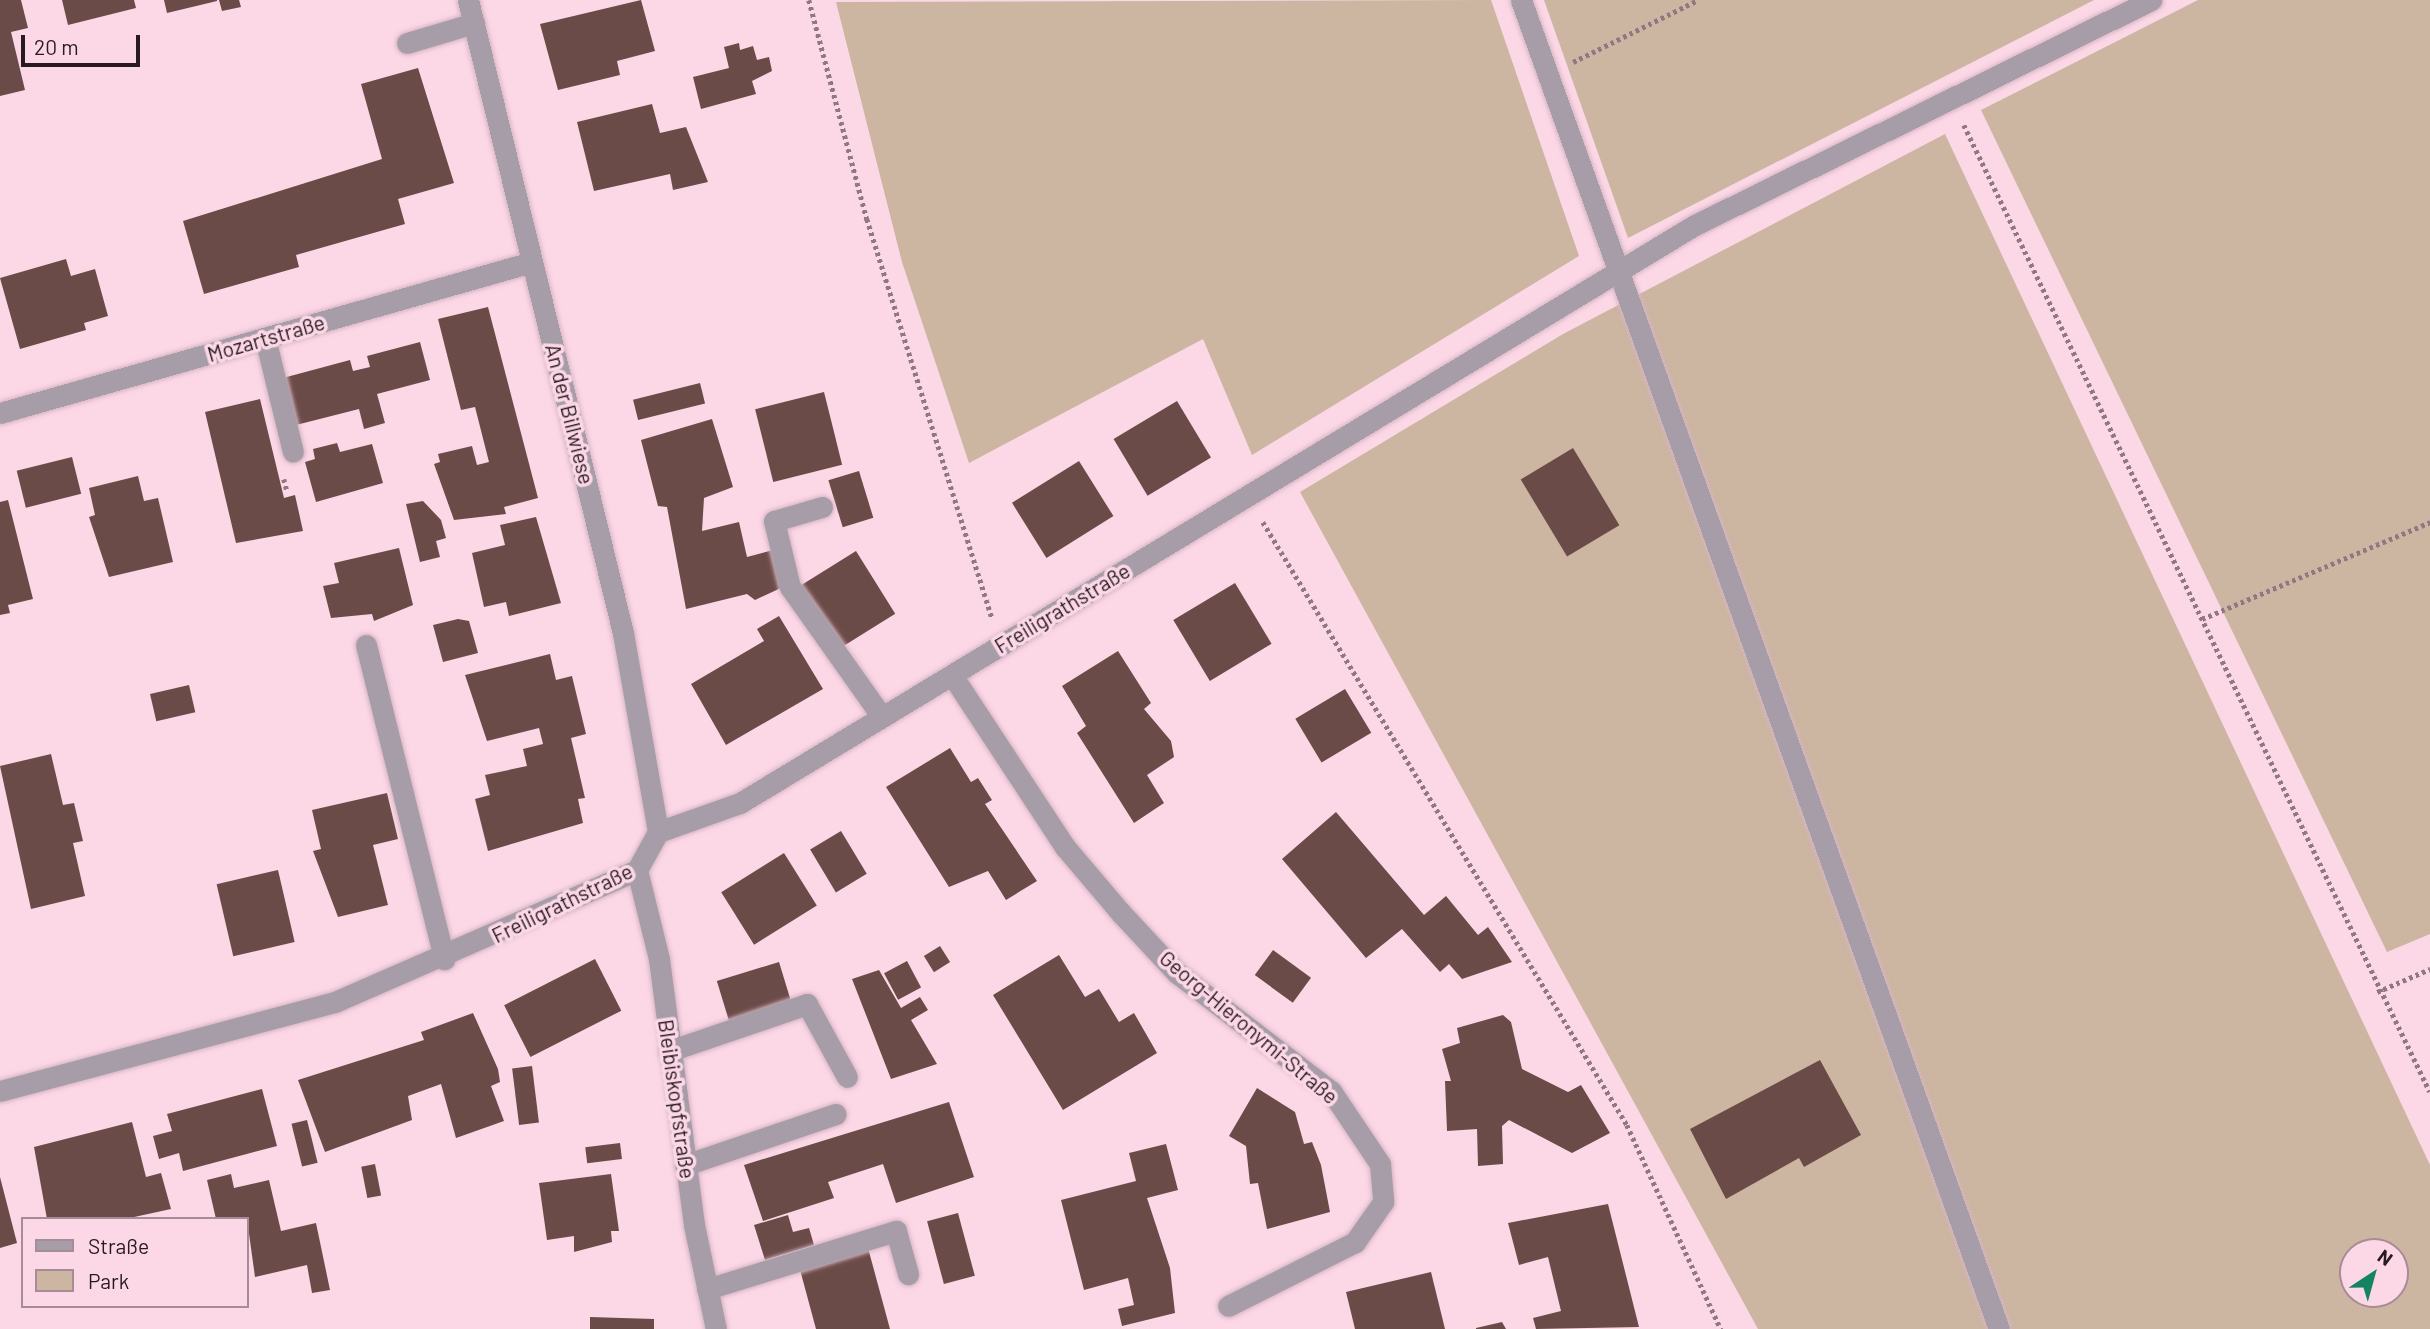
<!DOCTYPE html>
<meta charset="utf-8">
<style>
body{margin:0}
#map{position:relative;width:2430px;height:1329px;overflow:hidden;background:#fcd7e6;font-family:Barlow,sans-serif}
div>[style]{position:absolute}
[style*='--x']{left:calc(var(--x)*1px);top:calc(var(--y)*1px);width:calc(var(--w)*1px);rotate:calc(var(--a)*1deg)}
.green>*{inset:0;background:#ccb5a1}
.building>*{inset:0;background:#6b4b47;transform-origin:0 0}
.path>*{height:4.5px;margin-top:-2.25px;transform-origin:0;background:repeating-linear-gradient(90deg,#907882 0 3.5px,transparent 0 7px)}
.roads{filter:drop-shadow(0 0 2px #d6b5c2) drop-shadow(0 0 2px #d6b5c2)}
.minor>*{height:21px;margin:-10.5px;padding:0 10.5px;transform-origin:10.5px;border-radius:10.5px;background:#a69da9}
span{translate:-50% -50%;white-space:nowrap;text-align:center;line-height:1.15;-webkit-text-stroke:7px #fcd7e6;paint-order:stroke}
.street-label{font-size:21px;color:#271a20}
.legend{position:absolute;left:21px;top:1217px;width:228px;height:91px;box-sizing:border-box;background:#fcd7e6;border:2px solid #a78b97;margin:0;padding:9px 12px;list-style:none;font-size:21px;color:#271a20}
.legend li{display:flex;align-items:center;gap:14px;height:35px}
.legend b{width:35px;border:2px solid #a78b97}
.north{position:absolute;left:2339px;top:1238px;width:70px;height:70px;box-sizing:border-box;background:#fcd7e6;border:2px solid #a78b97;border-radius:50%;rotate:36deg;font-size:19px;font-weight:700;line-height:28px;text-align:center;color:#271a20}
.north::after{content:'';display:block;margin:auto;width:24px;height:32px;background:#138361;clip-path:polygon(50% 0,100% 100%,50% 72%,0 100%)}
.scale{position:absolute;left:21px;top:35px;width:119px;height:32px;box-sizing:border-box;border:4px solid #271a20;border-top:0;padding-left:9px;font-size:21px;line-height:24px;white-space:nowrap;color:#271a20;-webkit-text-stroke:5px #fcd7e6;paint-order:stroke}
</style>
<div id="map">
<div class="green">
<div style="clip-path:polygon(1491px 0,1579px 256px,1252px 455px,1203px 339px,969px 463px,902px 262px,836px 2px)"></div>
<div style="clip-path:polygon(1544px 0,2094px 0,1628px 238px)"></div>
<div style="clip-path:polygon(2198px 0,2430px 0,2430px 934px,2387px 952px,1981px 110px)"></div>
<div style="clip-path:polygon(evenodd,1945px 134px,2430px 1165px,2430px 1329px,1758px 1329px,1300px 492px,1563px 334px,1945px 134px,2353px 1252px,2395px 1252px,2395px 1294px,2353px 1294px,2353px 1252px)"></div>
</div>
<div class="building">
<div style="clip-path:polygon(0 0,21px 0,28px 28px,11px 32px,25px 90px,0 96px)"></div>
<div style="clip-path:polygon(62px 0,134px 0,136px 8px,68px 25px)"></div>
<div style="clip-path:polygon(164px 0,217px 0,217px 1px,167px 13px)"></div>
<div style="clip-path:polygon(219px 0,239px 0,241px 7px,222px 11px)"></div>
<div style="clip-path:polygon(641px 0,655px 51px,617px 61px,620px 75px,558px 90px,540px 24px)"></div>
<div style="clip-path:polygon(739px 43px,740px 50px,753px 46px,757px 60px,769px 57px,772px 71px,752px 81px,756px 94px,701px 109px,693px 77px,729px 68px,724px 47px)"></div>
<div style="clip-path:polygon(418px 68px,454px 183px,398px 199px,405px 224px,296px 255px,299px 267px,204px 294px,183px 221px,382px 159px,361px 84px)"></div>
<div style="clip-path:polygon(652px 104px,660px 133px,686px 127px,708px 182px,673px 190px,670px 174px,594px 191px,577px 122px)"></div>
<div style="clip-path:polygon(66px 259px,71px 276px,95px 269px,108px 316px,84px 323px,86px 330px,20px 349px,0 278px)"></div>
<div style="clip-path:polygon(488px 307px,538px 498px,504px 507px,506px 514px,454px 520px,434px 464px,440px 462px,438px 454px,472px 446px,477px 465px,489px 462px,475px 407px,461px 410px,438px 319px)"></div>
<div style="clip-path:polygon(420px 342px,430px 380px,377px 394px,385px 423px,364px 429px,359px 409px,296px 425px,283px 378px,350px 360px,353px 371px,370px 367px,367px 356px)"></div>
<div style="left:700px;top:383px;width:21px;height:69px;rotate:76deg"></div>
<div style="left:824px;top:392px;width:75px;height:71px;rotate:76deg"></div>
<div style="clip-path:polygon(260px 399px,284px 498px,295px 495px,303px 531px,236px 543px,205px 412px)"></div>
<div style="left:1177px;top:401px;width:66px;height:74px;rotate:59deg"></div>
<div style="clip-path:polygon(712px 419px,733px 487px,704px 498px,702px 531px,739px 522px,747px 557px,773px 550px,783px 587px,755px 600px,747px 594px,686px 609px,667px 507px,658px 506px,641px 440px)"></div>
<div style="clip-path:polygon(337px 443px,340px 452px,372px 444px,383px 483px,316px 502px,305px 462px,315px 459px,313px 449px)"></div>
<div style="left:1573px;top:448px;width:90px;height:61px;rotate:59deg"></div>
<div style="left:72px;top:457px;width:38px;height:57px;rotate:76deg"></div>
<div style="left:1079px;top:461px;width:65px;height:79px;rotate:58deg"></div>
<div style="left:859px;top:471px;width:49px;height:32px;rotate:73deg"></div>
<div style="clip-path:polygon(138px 476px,144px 501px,158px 498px,173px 562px,109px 577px,89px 517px,95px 515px,89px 488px)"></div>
<div style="clip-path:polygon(8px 500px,33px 599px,8px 605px,10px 613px,0 615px,0 502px)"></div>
<div style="clip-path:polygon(423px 501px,441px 520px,446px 538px,436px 541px,440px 557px,420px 562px,406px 504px)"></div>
<div style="clip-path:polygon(536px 517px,561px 603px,509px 616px,506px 602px,484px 607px,472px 553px,505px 545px,500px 525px)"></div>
<div style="clip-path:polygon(399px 548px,413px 605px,374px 621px,372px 614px,331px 618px,323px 586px,339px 583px,334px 563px)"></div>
<div style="left:856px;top:551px;width:74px;height:69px;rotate:58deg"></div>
<div style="left:1235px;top:583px;width:71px;height:72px;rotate:59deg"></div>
<div style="clip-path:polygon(779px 616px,823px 689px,726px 745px,691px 684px,764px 641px,757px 629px)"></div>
<div style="clip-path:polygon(458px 619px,469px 621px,478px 653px,443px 662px,433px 625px)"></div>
<div style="clip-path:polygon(1118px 651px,1151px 703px,1144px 709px,1171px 741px,1174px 757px,1147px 775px,1164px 803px,1134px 823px,1077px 733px,1086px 726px,1062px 686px)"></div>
<div style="clip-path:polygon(550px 654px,556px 680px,572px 676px,586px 734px,571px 738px,585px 798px,578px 799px,583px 823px,488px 851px,475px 799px,490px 795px,485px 775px,527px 766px,523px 749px,543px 744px,539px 728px,487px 741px,465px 675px)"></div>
<div style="left:189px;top:685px;width:28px;height:40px;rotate:77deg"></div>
<div style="left:1345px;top:689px;width:51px;height:58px;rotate:59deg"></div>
<div style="clip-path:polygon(950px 748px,971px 782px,978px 778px,992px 800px,985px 804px,1037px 881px,1006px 900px,988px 871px,949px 887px,886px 787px)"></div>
<div style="clip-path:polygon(51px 754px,63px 805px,74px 803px,83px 841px,73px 843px,85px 896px,31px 909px,0 766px)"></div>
<div style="clip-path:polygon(387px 793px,398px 839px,373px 845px,388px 905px,338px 917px,313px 851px,321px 849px,312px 810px)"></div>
<div style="clip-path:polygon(1336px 812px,1424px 915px,1446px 896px,1478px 935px,1488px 927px,1512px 962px,1462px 979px,1449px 964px,1440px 972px,1402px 929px,1366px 958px,1282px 859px)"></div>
<div style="left:841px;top:831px;width:50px;height:36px;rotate:59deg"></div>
<div style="left:784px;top:853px;width:62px;height:74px;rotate:58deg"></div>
<div style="left:278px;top:870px;width:74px;height:63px;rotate:77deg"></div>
<div style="left:940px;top:946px;width:19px;height:19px;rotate:58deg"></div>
<div style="left:1273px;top:950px;width:47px;height:31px;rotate:36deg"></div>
<div style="clip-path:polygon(1059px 955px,1085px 997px,1099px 989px,1119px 1022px,1134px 1013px,1157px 1053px,1063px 1110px,993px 995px)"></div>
<div style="left:595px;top:959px;width:58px;height:102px;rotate:63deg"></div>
<div style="left:907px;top:961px;width:30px;height:26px;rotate:62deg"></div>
<div style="left:779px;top:962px;width:41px;height:65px;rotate:73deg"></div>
<div style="clip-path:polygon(879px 970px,901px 1008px,920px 997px,928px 1010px,911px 1020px,937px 1064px,891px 1079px,852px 979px)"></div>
<div style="clip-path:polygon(473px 1013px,498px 1069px,500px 1082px,491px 1086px,504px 1121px,456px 1138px,441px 1084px,408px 1096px,412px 1120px,325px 1152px,298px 1080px,424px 1040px,421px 1032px)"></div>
<div style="clip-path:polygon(1503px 1015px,1511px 1022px,1522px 1069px,1568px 1092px,1581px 1085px,1610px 1133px,1572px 1153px,1509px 1120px,1502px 1126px,1503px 1164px,1478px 1166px,1477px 1129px,1447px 1131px,1445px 1081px,1451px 1081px,1442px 1049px,1460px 1043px,1457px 1028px)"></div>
<div style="clip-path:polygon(1820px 1060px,1861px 1135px,1804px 1167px,1799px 1158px,1726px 1199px,1690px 1129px)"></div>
<div style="left:532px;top:1066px;width:57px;height:20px;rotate:83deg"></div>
<div style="clip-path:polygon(1257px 1088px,1295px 1112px,1304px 1144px,1312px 1142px,1321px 1165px,1330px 1212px,1267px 1229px,1258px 1183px,1250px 1184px,1246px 1146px,1229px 1136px)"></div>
<div style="clip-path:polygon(262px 1089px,277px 1146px,183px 1171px,179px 1153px,159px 1159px,153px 1136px,172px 1131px,167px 1114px)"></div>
<div style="clip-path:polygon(949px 1102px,974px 1177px,896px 1203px,883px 1164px,828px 1182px,834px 1198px,763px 1221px,744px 1165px)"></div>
<div style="left:307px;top:1120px;width:44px;height:16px;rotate:76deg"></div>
<div style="clip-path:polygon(132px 1122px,146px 1177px,161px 1173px,171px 1209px,125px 1219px,47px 1219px,34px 1147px)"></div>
<div style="left:620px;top:1143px;width:16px;height:35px;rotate:83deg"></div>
<div style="clip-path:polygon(1166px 1144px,1178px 1190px,1147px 1198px,1170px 1268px,1175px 1313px,1122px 1326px,1118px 1309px,1134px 1305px,1128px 1278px,1084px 1290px,1061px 1200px,1136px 1181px,1129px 1153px)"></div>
<div style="left:375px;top:1164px;width:32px;height:14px;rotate:79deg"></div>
<div style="clip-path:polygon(231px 1174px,234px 1188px,269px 1180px,281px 1231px,316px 1223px,330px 1290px,312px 1293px,307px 1265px,255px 1277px,247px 1219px,216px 1219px,207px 1180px)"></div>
<div style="clip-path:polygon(611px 1174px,619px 1231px,611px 1231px,612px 1242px,574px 1252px,574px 1236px,547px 1240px,539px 1183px)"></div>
<div style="clip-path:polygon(0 1177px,17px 1243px,0 1248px)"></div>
<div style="clip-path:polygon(1608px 1204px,1639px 1327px,1536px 1329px,1533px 1318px,1561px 1311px,1548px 1257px,1519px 1265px,1508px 1223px)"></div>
<div style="left:958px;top:1213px;width:65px;height:32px;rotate:75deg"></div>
<div style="clip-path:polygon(788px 1215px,793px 1232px,809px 1228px,814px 1245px,765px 1260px,754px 1225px)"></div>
<div style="clip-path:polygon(868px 1248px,890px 1329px,816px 1329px,799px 1266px)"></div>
<div style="clip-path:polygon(1431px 1272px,1445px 1329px,1355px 1329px,1346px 1292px)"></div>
<div style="clip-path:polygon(590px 1317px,654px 1319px,654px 1329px,590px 1329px)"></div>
<div style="clip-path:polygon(1502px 1322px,1506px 1329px,1476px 1329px,1476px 1328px)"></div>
</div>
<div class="path">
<div style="--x:809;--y:0;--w:227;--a:75.2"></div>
<div style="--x:867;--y:219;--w:418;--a:72.6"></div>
<div style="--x:1573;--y:62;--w:140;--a:-26.4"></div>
<div style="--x:1964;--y:125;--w:1073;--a:64.27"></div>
<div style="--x:284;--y:479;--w:12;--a:76"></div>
<div style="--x:1263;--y:522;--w:704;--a:58.88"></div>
<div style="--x:1627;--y:1125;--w:225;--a:65.3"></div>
<div style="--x:2202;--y:619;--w:248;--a:-23"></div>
<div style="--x:2377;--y:992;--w:58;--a:-23.5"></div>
</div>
<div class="roads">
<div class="minor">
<div style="--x:468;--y:0;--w:652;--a:76.24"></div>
<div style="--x:623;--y:633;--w:202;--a:80"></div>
<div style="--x:1521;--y:0;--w:1412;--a:70.22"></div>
<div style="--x:407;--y:43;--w:70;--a:-16.6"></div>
<div style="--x:265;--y:338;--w:117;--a:76.2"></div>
<div style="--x:0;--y:413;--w:553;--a:-15.85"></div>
<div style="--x:822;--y:507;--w:50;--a:163.7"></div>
<div style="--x:774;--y:521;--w:68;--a:76.4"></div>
<div style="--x:790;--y:587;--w:159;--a:54.7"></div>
<div style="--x:366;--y:645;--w:324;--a:76"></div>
<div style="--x:952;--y:675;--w:206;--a:56.7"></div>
<div style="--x:1065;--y:847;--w:87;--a:49.7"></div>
<div style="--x:1121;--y:913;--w:82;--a:47"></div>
<div style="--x:1177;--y:973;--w:194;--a:37.5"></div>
<div style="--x:1331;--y:1091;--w:88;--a:56.1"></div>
<div style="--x:1380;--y:1164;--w:38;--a:85"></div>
<div style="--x:1383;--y:1202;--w:49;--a:125"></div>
<div style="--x:1355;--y:1242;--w:142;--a:153.3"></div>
<div style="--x:637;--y:870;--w:92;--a:76.1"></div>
<div style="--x:659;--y:959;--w:268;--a:82.5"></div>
<div style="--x:694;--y:1225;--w:106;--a:78.1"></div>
<div style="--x:669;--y:1051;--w:146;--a:-18.8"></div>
<div style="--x:807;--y:1004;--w:83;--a:61.3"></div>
<div style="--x:0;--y:1091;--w:347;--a:-14.9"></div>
<div style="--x:335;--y:1002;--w:330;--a:-23.6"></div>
<div style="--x:637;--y:870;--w:43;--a:-61.1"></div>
<div style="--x:658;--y:832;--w:87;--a:-19.5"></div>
<div style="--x:740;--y:803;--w:1114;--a:-31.19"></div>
<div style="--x:1693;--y:226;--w:511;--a:-26.26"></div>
<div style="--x:685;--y:1165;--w:159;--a:-18.7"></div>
<div style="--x:707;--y:1289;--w:198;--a:-17.1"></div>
<div style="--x:896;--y:1231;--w:45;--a:74.4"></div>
</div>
</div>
<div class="street-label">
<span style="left:266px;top:338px;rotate:-16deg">Mozartstraße</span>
<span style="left:570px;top:414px;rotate:76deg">An der Billwiese</span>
<span style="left:1062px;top:608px;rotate:-31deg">Freiligrathstraße</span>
<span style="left:562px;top:903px;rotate:-26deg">Freiligrathstraße</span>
<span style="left:1249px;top:1027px;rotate:40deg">Georg-Hieronymi-Straße</span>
<span style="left:677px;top:1099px;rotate:82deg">Bleibiskopfstraße</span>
</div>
<ul class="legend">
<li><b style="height:9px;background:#a69da9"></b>Straße</li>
<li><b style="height:19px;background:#ccb5a1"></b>Park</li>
</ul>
<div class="north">N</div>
<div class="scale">20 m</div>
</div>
